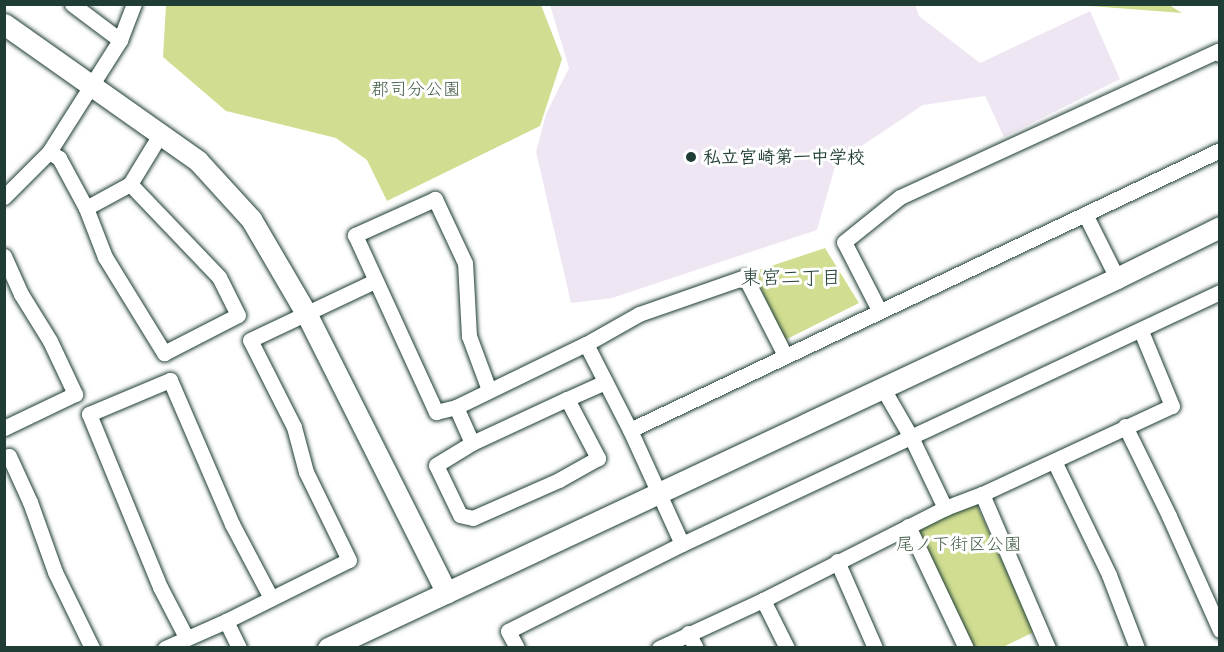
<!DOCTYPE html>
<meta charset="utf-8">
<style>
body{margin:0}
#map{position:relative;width:1224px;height:652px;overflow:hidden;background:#fff;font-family:Delius,"Klee One",sans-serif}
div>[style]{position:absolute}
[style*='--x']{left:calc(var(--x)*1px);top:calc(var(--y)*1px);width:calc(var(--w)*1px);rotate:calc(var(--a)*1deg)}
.built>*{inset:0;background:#efe6f4}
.green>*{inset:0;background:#d1de91}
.roads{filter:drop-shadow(0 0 2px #1f3d34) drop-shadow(0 0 2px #1f3d34)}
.street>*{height:15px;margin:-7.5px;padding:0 7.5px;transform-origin:7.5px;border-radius:7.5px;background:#fff}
.secondary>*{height:21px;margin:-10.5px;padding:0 10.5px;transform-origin:10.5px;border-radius:10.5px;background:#fff}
.dots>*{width:16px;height:16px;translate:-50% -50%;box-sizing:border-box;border:3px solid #fff;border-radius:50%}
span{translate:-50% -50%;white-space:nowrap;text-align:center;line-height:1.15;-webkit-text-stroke:6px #fff;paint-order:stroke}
.park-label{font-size:18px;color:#435d47}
.poi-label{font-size:18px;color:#1f3d34;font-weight:700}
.left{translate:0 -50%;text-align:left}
.neighbourhood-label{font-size:20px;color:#1f3d34}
.frame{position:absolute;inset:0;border:6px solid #1f3d34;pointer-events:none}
</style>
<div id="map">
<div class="built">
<div style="clip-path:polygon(550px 5px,915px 5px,919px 16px,980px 63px,1090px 11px,1120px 79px,1004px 137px,985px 96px,923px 105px,836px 163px,817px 230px,612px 298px,571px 303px,536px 152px,546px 114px,569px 68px)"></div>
</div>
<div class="green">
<div style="clip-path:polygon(541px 5px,562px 59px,540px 126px,387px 201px,367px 160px,336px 138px,226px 111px,163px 57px,166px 5px)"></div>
<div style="clip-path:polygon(1077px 5px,1169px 5px,1182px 13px)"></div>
<div style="clip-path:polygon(825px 248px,859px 303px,785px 340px,753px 272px)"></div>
<div style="clip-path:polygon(970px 501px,977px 505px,1034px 632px,1003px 647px,973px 647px,916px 531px)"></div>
</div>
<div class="roads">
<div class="street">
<div style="--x:72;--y:4;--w:60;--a:36.9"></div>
<div style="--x:49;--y:152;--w:12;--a:31"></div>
<div style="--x:59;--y:158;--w:57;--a:61.6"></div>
<div style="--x:86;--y:208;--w:53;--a:68.8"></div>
<div style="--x:105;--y:257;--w:113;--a:58.4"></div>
<div style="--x:164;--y:353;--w:83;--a:-27.2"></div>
<div style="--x:238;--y:315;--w:42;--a:-116.6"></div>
<div style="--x:219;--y:277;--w:129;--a:-133.7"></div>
<div style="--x:4;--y:197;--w:64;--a:-45"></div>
<div style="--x:49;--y:152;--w:133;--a:-57.6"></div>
<div style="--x:120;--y:40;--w:39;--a:-69"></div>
<div style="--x:86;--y:208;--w:50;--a:-28.6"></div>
<div style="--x:130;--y:184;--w:60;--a:-58.7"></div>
<div style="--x:1085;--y:214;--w:72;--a:63.4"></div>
<div style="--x:4;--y:256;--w:42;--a:65.9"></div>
<div style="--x:21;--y:294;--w:55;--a:58.3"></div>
<div style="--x:50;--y:341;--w:59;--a:64.7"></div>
<div style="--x:75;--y:394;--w:79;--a:154.4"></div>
<div style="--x:879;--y:310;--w:76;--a:-117.2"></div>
<div style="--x:844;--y:242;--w:72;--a:-38.8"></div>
<div style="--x:900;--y:197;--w:350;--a:-24.7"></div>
<div style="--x:1218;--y:51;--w:4;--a:56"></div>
<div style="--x:586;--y:344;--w:97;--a:62.9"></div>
<div style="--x:630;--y:430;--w:125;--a:65.5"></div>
<div style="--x:882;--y:387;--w:58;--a:59.9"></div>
<div style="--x:911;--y:437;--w:79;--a:64.4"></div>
<div style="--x:489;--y:390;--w:58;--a:-110.3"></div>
<div style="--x:469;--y:336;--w:73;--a:-93.1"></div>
<div style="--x:465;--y:263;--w:71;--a:-115.1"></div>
<div style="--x:435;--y:199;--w:88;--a:155.8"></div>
<div style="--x:355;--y:235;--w:195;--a:65.4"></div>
<div style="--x:436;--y:412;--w:21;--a:-14"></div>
<div style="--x:456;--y:407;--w:144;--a:-25.9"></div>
<div style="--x:586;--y:344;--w:61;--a:-29.5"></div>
<div style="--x:639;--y:314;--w:112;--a:-19.2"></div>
<div style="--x:745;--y:277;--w:88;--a:62.9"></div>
<div style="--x:567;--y:399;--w:67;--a:62.3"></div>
<div style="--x:598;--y:458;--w:45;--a:150.6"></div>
<div style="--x:559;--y:480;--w:94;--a:156.2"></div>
<div style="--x:473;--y:518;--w:13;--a:-167"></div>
<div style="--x:460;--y:515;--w:55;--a:-115.6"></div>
<div style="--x:436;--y:465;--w:42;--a:-31.4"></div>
<div style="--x:472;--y:443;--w:105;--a:-24.9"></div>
<div style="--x:567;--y:399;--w:42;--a:-24.1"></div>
<div style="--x:456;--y:407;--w:39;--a:66"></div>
<div style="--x:1125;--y:426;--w:100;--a:63.9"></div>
<div style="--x:1169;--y:516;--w:125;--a:65.9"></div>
<div style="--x:630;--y:430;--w:653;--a:-25.39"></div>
<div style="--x:4;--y:458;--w:5;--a:-22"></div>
<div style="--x:9;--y:456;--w:51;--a:65.5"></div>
<div style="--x:30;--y:502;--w:74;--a:70.3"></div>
<div style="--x:55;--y:572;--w:85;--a:64"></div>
<div style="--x:1054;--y:461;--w:127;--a:64.2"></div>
<div style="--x:1109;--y:575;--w:78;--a:69"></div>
<div style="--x:982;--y:494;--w:168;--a:66.8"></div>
<div style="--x:908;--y:526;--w:135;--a:64.6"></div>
<div style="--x:837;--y:561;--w:95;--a:66.4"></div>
<div style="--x:763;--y:600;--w:54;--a:63.4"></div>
<div style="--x:226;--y:621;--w:30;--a:64"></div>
<div style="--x:688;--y:633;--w:17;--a:62"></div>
<div style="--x:186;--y:637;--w:56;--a:-117.5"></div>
<div style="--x:160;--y:587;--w:187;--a:-112.3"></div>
<div style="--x:89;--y:414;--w:88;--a:-22.8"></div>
<div style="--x:170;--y:380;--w:157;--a:66.7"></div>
<div style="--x:232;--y:524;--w:84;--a:62.2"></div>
<div style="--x:165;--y:648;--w:67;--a:-23.9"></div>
<div style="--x:226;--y:621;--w:137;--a:-26.4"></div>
<div style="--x:349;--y:560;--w:98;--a:-116"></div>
<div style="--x:306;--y:472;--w:47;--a:-104.9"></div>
<div style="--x:294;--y:427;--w:97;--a:-116.8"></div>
<div style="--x:250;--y:340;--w:138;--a:-25.3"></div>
<div style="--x:517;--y:648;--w:19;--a:-118"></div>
<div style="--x:508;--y:631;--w:195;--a:-26.6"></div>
<div style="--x:682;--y:544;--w:594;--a:-25.1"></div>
<div style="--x:659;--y:648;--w:115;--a:-24.8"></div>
<div style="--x:763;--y:600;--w:204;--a:-26.8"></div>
<div style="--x:945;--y:508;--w:40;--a:-21"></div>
<div style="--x:982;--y:494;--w:209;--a:-24.9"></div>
<div style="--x:1172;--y:406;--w:81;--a:-112.5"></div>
</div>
<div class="secondary">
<div style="--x:4;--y:24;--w:237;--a:35.2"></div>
<div style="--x:198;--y:161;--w:79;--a:47.6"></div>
<div style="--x:251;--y:219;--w:109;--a:59.7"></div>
<div style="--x:306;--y:313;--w:313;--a:63.3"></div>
<div style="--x:328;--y:648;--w:871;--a:-25.12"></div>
<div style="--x:1117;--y:278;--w:115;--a:-26.3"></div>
</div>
</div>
<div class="dots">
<div style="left:691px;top:157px;background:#1f3d34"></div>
</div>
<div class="park-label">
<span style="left:416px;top:89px">郡司分公園</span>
<span style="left:959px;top:544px">尾ノ下街区公園</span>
</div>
<div class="poi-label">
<span class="left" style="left:703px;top:157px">私立宮崎第一中学校</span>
</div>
<div class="neighbourhood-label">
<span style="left:791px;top:276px">東宮二丁目</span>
</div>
<div class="frame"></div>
</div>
